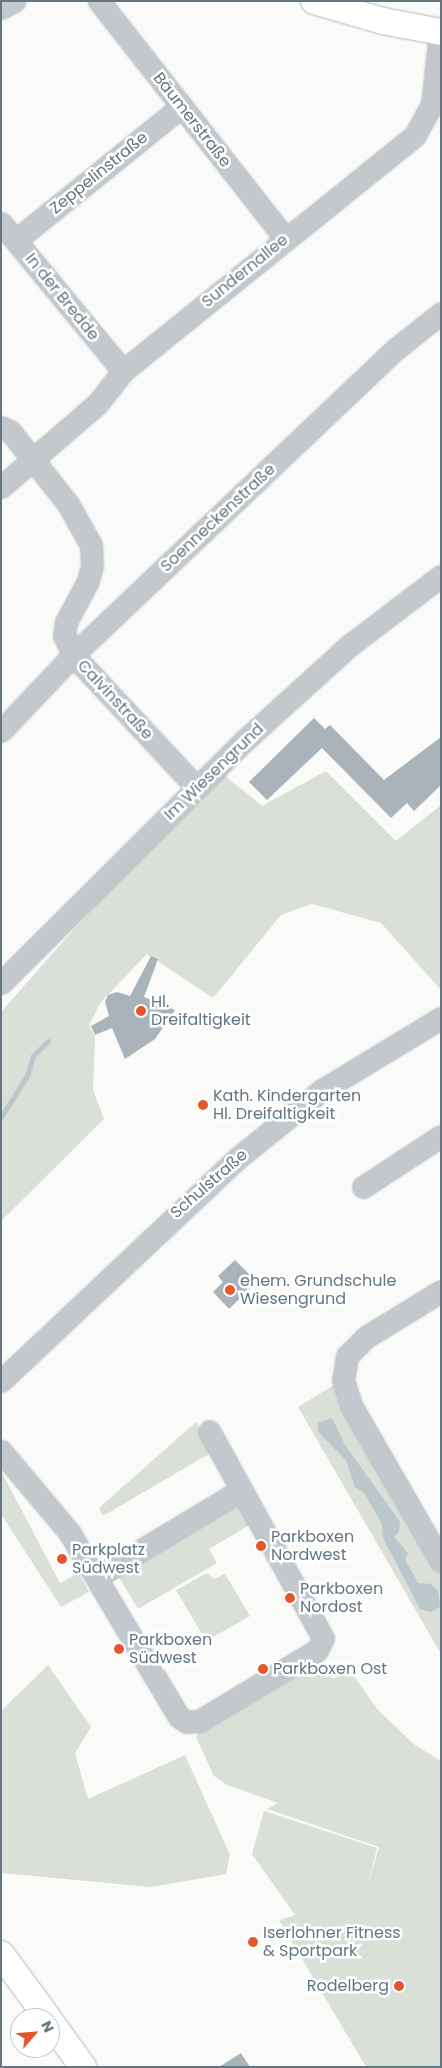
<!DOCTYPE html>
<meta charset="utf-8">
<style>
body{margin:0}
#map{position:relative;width:442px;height:2068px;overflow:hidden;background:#fafaf8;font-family:Poppins,sans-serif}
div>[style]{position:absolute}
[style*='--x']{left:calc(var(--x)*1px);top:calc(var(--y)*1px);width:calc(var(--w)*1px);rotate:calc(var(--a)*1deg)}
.green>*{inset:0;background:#dadfd7}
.water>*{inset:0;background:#bbc7cb}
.stream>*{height:4.5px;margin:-2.25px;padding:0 2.25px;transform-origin:2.25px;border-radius:2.25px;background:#bbc7cb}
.building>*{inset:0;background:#aab3b9}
.roads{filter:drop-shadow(0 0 1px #b5babe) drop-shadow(0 0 1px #b5babe)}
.minor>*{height:21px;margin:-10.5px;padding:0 10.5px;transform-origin:10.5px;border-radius:10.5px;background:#c3c8cc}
.major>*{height:26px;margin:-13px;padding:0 13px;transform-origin:13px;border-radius:13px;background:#fff}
.dots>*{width:14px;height:14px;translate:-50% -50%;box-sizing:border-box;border:2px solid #fff;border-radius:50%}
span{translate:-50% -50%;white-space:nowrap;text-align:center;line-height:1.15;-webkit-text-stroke:5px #fff;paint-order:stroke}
.street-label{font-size:16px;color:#657683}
.poi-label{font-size:16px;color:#657683}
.left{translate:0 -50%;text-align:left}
.right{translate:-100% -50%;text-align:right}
.frame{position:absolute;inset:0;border:2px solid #657683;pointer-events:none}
.north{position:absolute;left:10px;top:2008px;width:50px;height:50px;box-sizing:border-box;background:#fff;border:1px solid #c1c8cd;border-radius:50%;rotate:63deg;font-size:14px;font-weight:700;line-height:20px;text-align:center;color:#657683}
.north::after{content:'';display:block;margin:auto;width:18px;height:22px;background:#e4572e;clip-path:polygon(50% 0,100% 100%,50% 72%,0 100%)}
</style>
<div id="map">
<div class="green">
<div style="clip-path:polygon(219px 771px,262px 806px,326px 771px,396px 841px,441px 805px,441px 990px,381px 923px,312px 904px,281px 915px,213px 998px,147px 954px,101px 1002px,89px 1025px,95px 1037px,93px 1090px,104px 1119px,1px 1221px,1px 1012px,179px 810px)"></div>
<div style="clip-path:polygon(339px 1382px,441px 1551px,441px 1654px,298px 1407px)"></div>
<div style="clip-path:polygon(196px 1422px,214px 1451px,103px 1516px,99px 1508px)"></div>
<div style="clip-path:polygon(1px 1471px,60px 1583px,79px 1573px,89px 1592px,61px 1607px,1px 1514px)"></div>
<div style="clip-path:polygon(238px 1494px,253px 1523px,209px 1549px,217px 1563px,138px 1609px,112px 1565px)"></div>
<div style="clip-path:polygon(207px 1573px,214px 1579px,225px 1574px,250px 1616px,206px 1641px,176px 1590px)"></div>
<div style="clip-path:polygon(318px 1657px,333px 1679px,349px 1669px,378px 1710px,415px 1745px,441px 1761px,441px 2067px,366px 2067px,279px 1920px,295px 1915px,252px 1854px,264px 1811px,377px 1848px,367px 1888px,379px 1847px,267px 1809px,278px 1803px,227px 1785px,214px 1776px,196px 1737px,200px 1728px)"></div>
<div style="clip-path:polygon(48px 1665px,91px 1727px,75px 1753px,88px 1799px,185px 1755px,230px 1855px,226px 1874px,151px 1887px,1px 1873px,1px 1711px)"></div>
</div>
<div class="water">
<div style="clip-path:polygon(332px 1418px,345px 1445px,400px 1522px,399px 1532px,394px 1537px,408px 1553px,405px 1560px,418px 1583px,431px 1584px,438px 1591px,440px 1607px,431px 1612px,420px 1609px,383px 1538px,382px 1524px,364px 1493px,355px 1487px,346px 1460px,318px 1432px,318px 1423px)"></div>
</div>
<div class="stream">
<div style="--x:1;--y:1117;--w:49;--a:-57.6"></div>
<div style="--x:27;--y:1076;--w:21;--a:-73"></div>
<div style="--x:33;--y:1056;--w:21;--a:-45"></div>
</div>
<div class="building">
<div style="clip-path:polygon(314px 718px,325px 729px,330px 725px,384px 780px,441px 737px,441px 785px,414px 811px,407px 803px,391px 818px,322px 748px,267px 800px,249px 782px)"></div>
<div style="clip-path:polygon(151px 956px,158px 959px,144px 997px,175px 1010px,155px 1039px,125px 1059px,112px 1028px,95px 1035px,91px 1026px,109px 1016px,105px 1002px,108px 995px,117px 992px,130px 996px)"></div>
<div style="clip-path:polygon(235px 1260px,257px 1282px,229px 1309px,213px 1292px,223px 1282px,218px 1276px)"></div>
<div style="clip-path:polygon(241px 2053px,250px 2067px,219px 2067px)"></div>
</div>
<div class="roads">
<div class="minor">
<div style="--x:99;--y:1;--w:301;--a:51.9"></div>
<div style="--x:1;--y:8;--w:15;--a:-28"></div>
<div style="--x:1;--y:223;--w:192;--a:50.5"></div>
<div style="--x:16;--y:240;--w:213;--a:-38.9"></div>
<div style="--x:1;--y:427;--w:10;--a:24"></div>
<div style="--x:10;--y:431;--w:93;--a:51.5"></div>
<div style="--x:68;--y:504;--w:47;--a:60.7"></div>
<div style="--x:91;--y:545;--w:21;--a:87"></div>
<div style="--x:92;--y:566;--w:18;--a:106"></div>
<div style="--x:87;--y:583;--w:44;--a:118.3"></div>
<div style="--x:66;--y:622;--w:13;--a:99"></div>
<div style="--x:64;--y:635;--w:22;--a:66"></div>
<div style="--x:73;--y:655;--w:180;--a:47"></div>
<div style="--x:1;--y:487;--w:128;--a:-40.9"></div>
<div style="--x:98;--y:403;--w:41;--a:-52"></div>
<div style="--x:123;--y:371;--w:375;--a:-38.9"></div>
<div style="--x:415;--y:135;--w:35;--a:-61"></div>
<div style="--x:432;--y:104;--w:72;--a:-83.7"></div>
<div style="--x:1;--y:731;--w:105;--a:-46.5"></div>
<div style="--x:73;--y:655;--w:446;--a:-43.5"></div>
<div style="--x:397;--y:348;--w:56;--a:-38.5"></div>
<div style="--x:1;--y:983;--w:343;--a:-44.9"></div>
<div style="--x:244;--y:741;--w:143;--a:-42.2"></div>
<div style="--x:350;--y:645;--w:114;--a:-37.2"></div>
<div style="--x:363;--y:1187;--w:93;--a:-33.2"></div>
<div style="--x:441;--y:1291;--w:88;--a:148.5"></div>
<div style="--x:366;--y:1337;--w:27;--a:135"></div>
<div style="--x:347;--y:1356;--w:24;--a:99"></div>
<div style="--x:343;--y:1380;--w:28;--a:72"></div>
<div style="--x:352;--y:1407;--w:178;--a:60"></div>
<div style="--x:1;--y:1381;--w:327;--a:-43.3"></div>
<div style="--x:239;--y:1157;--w:107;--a:-38.9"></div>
<div style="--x:322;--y:1090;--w:139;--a:-31.2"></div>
<div style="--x:1;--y:1451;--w:106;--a:50"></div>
<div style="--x:69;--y:1532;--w:215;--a:59.3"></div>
<div style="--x:179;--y:1717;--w:9;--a:32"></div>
<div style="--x:187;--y:1722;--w:12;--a:-5"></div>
<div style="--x:199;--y:1721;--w:138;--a:-31"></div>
<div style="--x:317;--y:1650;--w:13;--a:-63"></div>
<div style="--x:323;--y:1638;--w:236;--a:-118.8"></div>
<div style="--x:98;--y:1576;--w:167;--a:-31"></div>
</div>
<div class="major">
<div style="--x:314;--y:1;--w:72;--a:16.2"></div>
<div style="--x:383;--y:21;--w:59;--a:10.7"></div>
<div style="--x:1;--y:1954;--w:79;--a:53.7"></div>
<div style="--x:50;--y:2021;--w:57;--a:54.3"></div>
</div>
</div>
<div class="dots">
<div style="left:141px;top:1011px;background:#e4572e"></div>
<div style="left:203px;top:1105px;background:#e4572e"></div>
<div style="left:230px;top:1290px;background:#e4572e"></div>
<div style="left:261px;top:1546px;background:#e4572e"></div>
<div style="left:62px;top:1559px;background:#e4572e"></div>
<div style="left:290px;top:1598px;background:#e4572e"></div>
<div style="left:119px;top:1649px;background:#e4572e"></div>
<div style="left:263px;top:1669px;background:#e4572e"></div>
<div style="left:253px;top:1942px;background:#e4572e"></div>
<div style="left:399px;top:1986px;background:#e4572e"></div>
</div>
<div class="street-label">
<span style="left:192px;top:120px;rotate:52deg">Bäumerstraße</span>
<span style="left:99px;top:173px;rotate:-39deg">Zeppelinstraße</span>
<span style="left:245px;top:271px;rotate:-39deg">Sundernallee</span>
<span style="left:62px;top:297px;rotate:51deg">In der Bredde</span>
<span style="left:218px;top:518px;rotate:-43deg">Soenneckenstraße</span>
<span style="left:115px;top:700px;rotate:47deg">Calvinstraße</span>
<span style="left:214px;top:772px;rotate:-44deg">Im Wiesengrund</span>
<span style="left:209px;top:1184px;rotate:-41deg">Schulstraße</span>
</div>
<div class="poi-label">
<span class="left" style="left:151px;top:1011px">Hl.<br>Dreifaltigkeit</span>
<span class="left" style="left:213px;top:1105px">Kath. Kindergarten<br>Hl. Dreifaltigkeit</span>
<span class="left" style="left:240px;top:1290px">ehem. Grundschule<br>Wiesengrund</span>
<span class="left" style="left:271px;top:1546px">Parkboxen<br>Nordwest</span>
<span class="left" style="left:72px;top:1559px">Parkplatz<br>Südwest</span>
<span class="left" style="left:300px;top:1598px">Parkboxen<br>Nordost</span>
<span class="left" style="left:129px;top:1649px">Parkboxen<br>Südwest</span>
<span class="left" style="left:273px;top:1669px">Parkboxen Ost</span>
<span class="left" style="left:263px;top:1942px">Iserlohner Fitness<br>&amp; Sportpark</span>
<span class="right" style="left:389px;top:1986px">Rodelberg</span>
</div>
<div class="frame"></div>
<div class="north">N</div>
</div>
